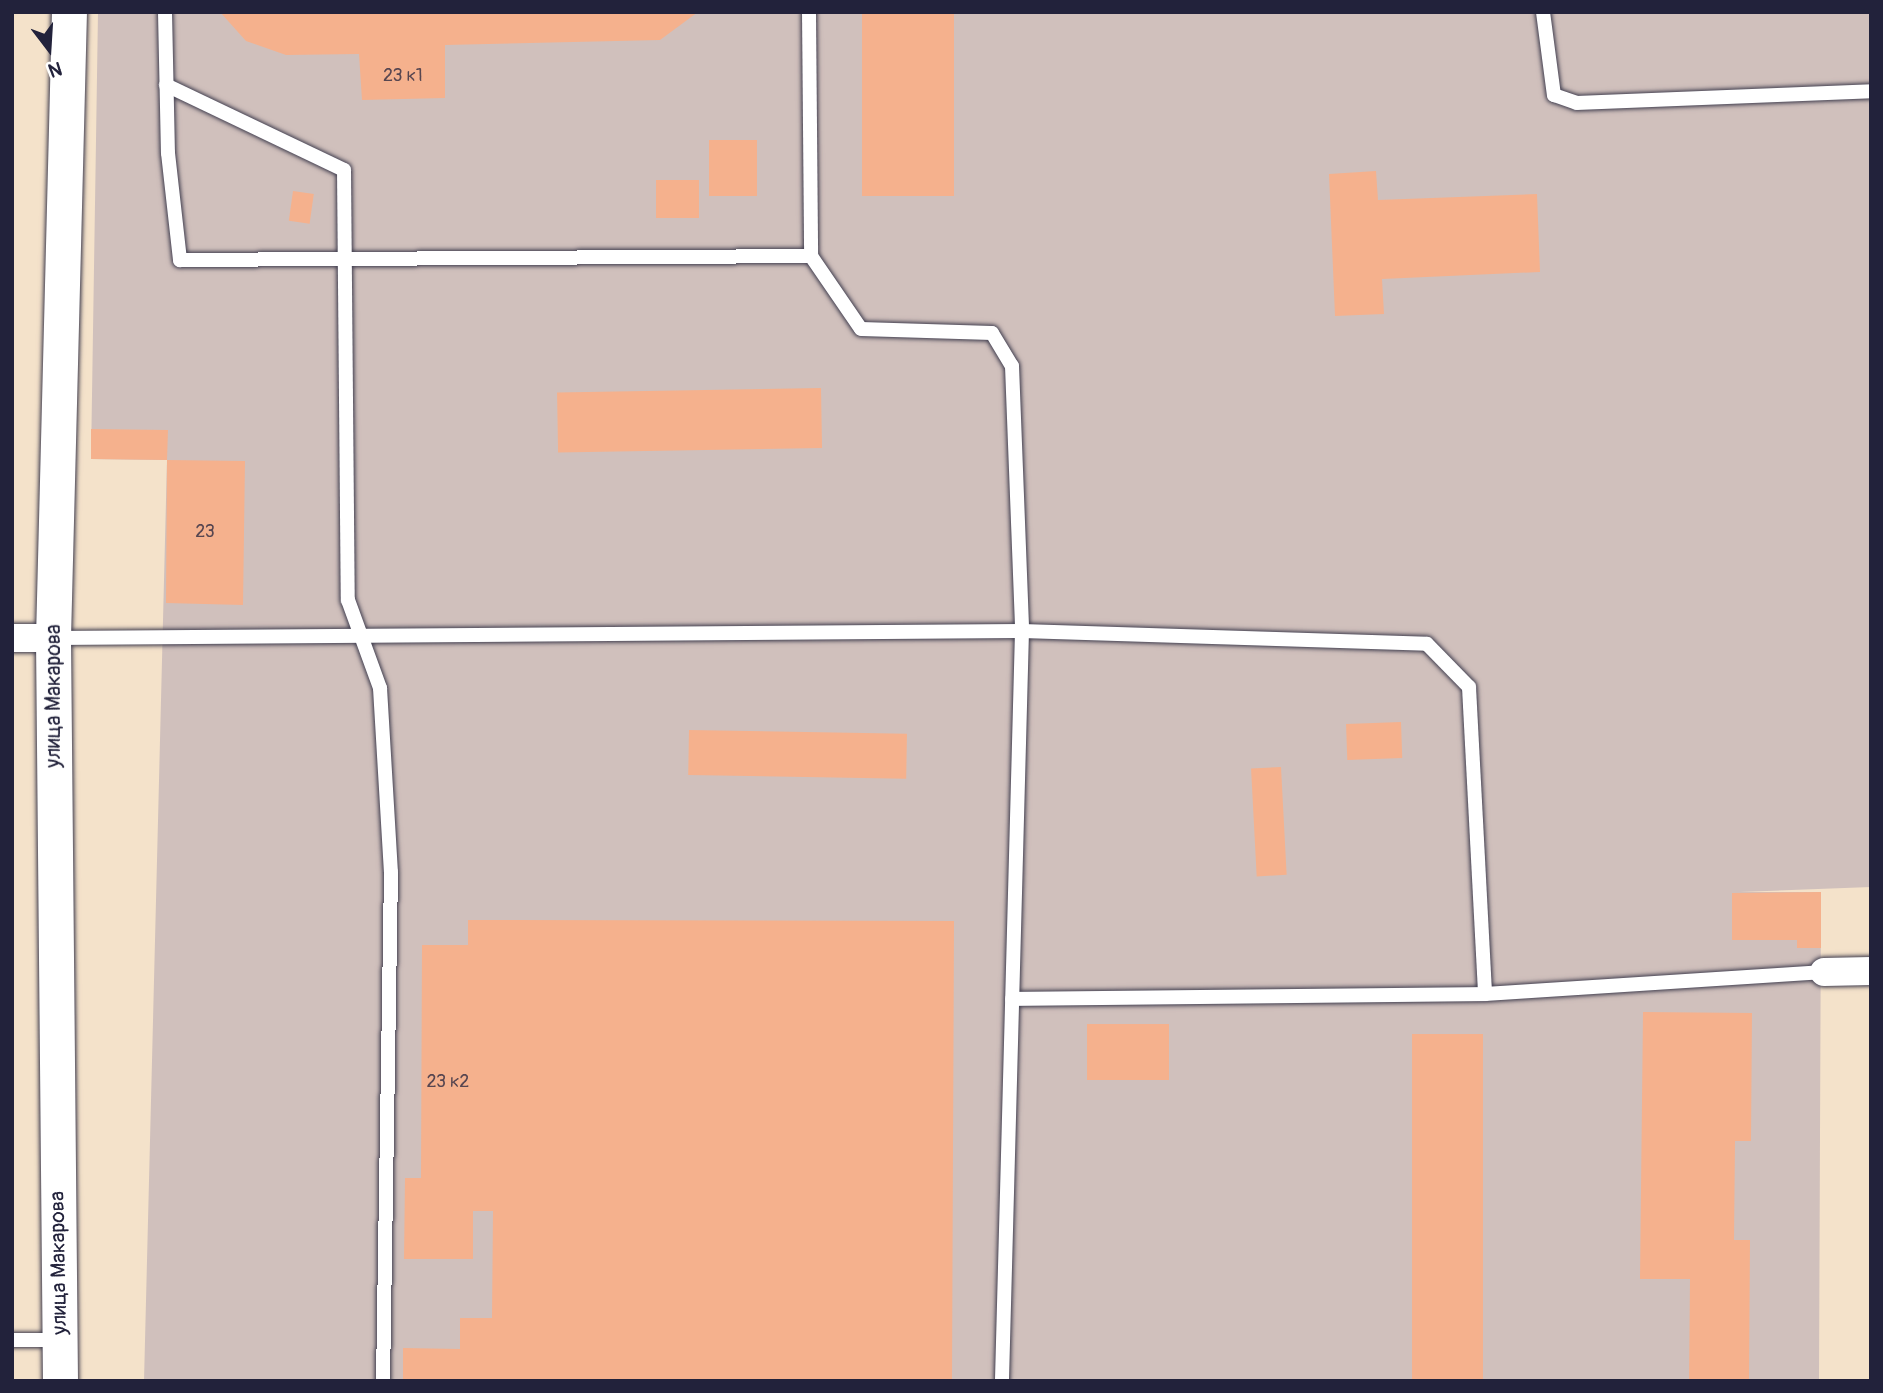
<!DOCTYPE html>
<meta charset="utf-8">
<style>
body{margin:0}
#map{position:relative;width:1883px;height:1393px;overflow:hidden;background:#f4e2ca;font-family:Pangolin,sans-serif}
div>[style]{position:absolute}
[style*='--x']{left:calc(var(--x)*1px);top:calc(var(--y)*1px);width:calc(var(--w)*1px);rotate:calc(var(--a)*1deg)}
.industrial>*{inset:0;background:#d0c0bc}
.building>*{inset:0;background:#f5b18d;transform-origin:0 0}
.roads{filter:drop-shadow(0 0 2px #423f50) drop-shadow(0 0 2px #423f50)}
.service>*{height:14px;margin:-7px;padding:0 7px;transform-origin:7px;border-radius:7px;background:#fff}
.minor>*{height:28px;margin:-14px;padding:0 14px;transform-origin:14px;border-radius:14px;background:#fff}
.tertiary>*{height:35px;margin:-17.5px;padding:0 17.5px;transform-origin:17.5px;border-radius:17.5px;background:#fff}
span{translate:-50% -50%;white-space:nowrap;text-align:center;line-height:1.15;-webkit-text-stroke:5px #fff;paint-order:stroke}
.number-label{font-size:18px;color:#574650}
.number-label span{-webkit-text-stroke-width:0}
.street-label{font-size:21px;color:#22223b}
.frame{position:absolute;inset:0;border:14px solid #22223b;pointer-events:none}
.north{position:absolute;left:14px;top:14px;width:70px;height:70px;-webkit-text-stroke:5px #fff;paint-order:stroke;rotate:163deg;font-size:19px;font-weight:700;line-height:28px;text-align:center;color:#22223b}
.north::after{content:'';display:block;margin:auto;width:24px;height:32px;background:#22223b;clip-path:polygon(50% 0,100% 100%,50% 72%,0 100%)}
</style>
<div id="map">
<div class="industrial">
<div style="clip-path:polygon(98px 12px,1871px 12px,1871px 887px,1740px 892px,1821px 892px,1819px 1381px,144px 1381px,167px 460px,91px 459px)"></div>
</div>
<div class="building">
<div style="clip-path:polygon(220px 12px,698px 12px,660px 40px,445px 45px,445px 98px,362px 100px,359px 54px,286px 55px,246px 41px)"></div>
<div style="left:862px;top:12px;width:92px;height:184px"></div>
<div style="left:709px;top:140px;width:48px;height:56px"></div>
<div style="clip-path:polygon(1376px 171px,1378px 200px,1537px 194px,1540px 272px,1382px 279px,1384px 314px,1335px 316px,1329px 174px)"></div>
<div style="left:656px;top:180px;width:43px;height:38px"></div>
<div style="left:293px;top:191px;width:21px;height:30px;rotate:8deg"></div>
<div style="left:821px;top:388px;width:60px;height:264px;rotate:89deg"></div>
<div style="clip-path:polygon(91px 429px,168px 430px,167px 460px,245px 461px,243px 605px,166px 603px,167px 460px,91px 459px)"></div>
<div style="left:1401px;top:722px;width:36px;height:55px;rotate:88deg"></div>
<div style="left:689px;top:730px;width:218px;height:45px;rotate:1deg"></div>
<div style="left:1281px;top:767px;width:108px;height:30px;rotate:87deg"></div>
<div style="clip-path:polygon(1821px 892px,1821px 948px,1797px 948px,1797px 940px,1732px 940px,1732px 893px)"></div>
<div style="clip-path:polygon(468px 920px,954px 921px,952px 1381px,403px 1381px,403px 1348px,460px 1349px,460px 1318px,492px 1318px,493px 1211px,473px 1211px,473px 1259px,404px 1259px,405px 1178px,421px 1178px,422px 945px,468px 945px)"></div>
<div style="clip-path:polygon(1643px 1012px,1752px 1013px,1751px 1141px,1735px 1141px,1734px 1240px,1750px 1240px,1749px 1381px,1689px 1381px,1690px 1279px,1640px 1279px)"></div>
<div style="left:1169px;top:1024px;width:56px;height:82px;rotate:90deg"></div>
<div style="left:1483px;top:1034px;width:347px;height:71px;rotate:90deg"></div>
</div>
<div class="roads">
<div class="service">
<div style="--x:165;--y:12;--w:141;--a:88.8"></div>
<div style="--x:168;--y:153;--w:108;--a:83.6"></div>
<div style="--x:180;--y:260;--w:631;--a:-0.36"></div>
<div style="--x:811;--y:256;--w:88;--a:55.6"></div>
<div style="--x:861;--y:329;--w:131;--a:1.7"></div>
<div style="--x:992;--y:333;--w:39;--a:59"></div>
<div style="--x:1012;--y:366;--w:265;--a:87.8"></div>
<div style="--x:1022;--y:631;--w:750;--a:91.53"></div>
<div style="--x:809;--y:12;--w:244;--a:89.5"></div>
<div style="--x:1543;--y:12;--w:84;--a:82.5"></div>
<div style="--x:1554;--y:95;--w:24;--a:19"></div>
<div style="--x:1577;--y:103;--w:294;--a:-2.3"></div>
<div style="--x:166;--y:85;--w:197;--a:25.5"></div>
<div style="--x:344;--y:170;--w:430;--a:89.5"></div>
<div style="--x:348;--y:600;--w:94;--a:70"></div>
<div style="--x:380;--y:688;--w:184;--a:86.6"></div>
<div style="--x:391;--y:872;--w:509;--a:90.9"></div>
<div style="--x:54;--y:638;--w:968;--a:-0.41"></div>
<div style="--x:1022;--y:631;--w:405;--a:1.8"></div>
<div style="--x:1427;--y:644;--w:60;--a:45.7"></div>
<div style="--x:1469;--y:687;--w:307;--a:87"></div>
<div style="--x:1012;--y:999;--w:473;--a:-0.6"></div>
<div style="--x:1485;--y:994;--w:340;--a:-3.7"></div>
<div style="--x:12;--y:1340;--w:47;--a:0"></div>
</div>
<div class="minor">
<div style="--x:12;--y:638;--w:41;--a:0"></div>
<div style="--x:1824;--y:972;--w:47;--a:-1.2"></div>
</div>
<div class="tertiary">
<div style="--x:60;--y:1381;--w:743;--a:-90.54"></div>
<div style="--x:53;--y:638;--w:626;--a:-88.54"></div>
</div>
</div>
<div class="number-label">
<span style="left:403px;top:76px">23 к1</span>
<span style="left:205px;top:532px">23</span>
<span style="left:448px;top:1082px">23 к2</span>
</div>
<div class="street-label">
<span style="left:54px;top:696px;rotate:-90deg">улица Макарова</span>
<span style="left:59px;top:1263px;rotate:-91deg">улица Макарова</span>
</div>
<div class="frame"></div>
<div class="north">N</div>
</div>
